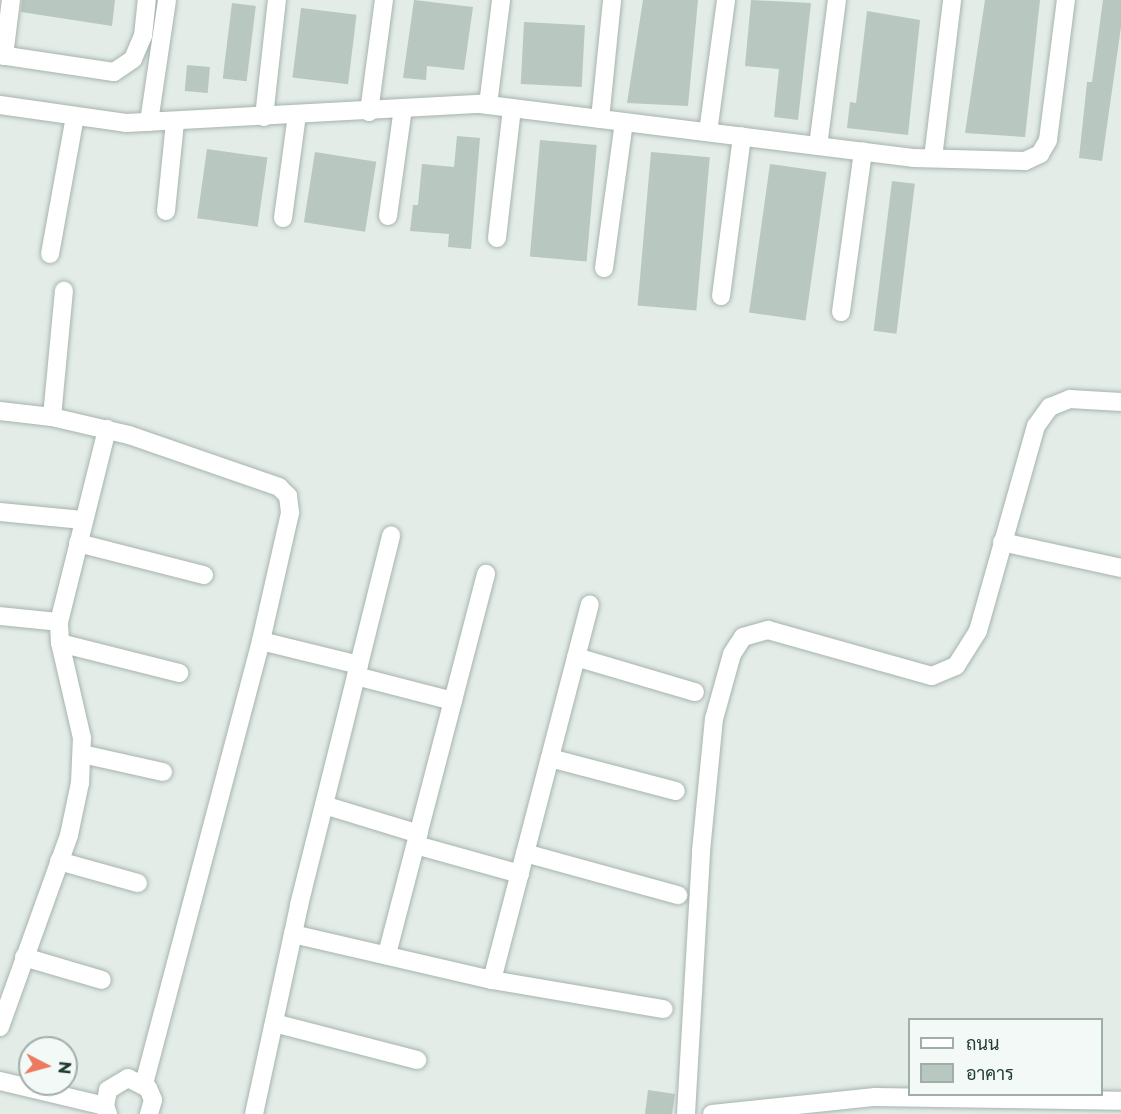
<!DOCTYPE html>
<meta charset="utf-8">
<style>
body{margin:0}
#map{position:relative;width:1121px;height:1114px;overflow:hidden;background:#e3ece7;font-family:Montserrat,Sarabun,sans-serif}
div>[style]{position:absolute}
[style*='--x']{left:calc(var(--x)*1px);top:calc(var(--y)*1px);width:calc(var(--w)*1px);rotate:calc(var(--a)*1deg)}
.building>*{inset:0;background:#b8c7c0;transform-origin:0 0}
.roads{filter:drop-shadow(0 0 2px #a6b4ae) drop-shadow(0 0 2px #a6b4ae)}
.minor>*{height:18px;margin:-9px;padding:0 9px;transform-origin:9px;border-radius:9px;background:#fff}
span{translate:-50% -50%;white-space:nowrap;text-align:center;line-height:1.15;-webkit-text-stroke:4.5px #f3f9f6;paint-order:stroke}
.legend{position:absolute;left:908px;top:1018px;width:195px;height:78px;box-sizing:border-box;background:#f3f9f6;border:2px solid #a0aea8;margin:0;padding:8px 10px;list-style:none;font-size:18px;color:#233d34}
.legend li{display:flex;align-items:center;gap:12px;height:30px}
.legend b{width:30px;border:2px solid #a0aea8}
.north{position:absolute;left:18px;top:1036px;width:60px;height:60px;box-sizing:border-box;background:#f3f9f6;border:2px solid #a0aea8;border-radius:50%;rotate:96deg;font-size:16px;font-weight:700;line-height:24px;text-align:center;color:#233d34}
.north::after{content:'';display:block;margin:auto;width:21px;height:27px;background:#ec7a61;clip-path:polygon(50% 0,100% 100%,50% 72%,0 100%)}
</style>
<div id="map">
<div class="building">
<div style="clip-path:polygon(22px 0,115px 0,112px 26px,21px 12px)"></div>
<div style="clip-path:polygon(414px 0,473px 7px,464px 70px,427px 66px,426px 80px,403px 78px)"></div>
<div style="clip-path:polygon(643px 0,698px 0,688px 106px,627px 103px)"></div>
<div style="clip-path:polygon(751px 0,811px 3px,798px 120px,774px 117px,779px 69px,745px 66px)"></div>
<div style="clip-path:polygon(985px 0,1040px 0,1025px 137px,965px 133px)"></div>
<div style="clip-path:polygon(1103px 0,1121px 0,1121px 27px,1102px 161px,1079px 158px,1087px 82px,1092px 82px)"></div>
<div style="left:232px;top:3px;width:24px;height:76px;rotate:7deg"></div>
<div style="left:301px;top:8px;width:56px;height:70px;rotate:7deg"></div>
<div style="clip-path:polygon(867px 11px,920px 20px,908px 135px,847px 128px,850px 102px,856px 103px)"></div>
<div style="left:524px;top:22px;width:61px;height:62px;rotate:3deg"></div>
<div style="left:187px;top:65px;width:23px;height:26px;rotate:5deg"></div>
<div style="clip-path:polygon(457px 136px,480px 138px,471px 249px,448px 247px,449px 234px,410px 231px,413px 205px,418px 205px,422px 164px,454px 167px)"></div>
<div style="left:540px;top:140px;width:57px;height:117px;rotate:5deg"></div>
<div style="left:207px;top:149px;width:61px;height:70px;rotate:8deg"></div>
<div style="left:315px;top:152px;width:62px;height:71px;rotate:9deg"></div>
<div style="left:651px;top:152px;width:59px;height:154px;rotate:5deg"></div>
<div style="left:770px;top:164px;width:57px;height:150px;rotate:8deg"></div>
<div style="left:892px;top:181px;width:23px;height:151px;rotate:7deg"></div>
<div style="clip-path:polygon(648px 1090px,675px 1094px,672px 1114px,645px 1114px)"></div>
</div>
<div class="roads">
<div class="minor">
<div style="--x:0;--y:55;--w:115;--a:8.5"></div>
<div style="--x:114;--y:72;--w:23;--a:-34"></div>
<div style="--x:133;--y:59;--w:25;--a:-67"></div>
<div style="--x:143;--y:36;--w:36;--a:-84"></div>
<div style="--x:4;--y:56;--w:56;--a:-82.9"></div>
<div style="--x:0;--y:105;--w:127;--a:8.1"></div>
<div style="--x:126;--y:123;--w:355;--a:-3.1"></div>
<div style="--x:480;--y:104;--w:436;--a:7.1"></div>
<div style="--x:913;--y:158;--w:112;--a:1.5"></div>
<div style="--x:1025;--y:161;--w:17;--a:-25"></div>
<div style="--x:1040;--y:154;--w:16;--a:-60"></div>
<div style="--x:1048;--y:140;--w:141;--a:-82.7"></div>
<div style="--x:488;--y:105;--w:106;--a:-82.9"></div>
<div style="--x:369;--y:112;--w:113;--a:-82.4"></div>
<div style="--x:264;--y:117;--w:118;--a:-83.7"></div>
<div style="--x:600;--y:119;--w:120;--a:-84.2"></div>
<div style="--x:149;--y:122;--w:123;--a:-81.6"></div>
<div style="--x:708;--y:132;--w:133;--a:-82.2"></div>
<div style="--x:818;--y:146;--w:147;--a:-82.6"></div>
<div style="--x:933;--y:158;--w:159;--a:-83.1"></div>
<div style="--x:166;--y:211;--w:89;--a:-84.2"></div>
<div style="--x:388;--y:216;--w:109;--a:-82.1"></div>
<div style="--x:283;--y:218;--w:104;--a:-82.3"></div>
<div style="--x:497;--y:238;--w:131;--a:-83.4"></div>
<div style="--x:50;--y:254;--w:139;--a:-79.7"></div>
<div style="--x:604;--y:268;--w:147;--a:-82.2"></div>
<div style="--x:721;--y:296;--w:161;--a:-82.5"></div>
<div style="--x:841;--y:312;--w:162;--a:-82.2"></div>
<div style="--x:0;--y:411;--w:52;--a:6.6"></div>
<div style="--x:52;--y:417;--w:79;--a:13.2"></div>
<div style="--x:129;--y:435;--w:159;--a:19.1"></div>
<div style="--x:279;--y:487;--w:13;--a:45"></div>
<div style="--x:288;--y:496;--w:17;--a:83"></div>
<div style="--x:290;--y:513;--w:131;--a:102.8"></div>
<div style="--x:261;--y:641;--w:457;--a:104.8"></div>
<div style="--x:52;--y:417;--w:127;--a:-84.6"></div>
<div style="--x:0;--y:512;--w:83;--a:5.5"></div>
<div style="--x:1002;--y:542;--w:122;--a:12.3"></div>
<div style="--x:78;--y:543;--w:130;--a:14.3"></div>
<div style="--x:0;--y:616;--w:59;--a:5.8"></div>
<div style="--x:261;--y:641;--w:101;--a:13.8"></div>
<div style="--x:60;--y:643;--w:123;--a:14.1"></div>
<div style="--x:576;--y:657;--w:124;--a:16.4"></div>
<div style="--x:356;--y:676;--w:100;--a:14.5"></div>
<div style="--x:82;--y:754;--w:83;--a:12.5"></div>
<div style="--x:550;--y:758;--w:130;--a:14.7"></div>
<div style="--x:324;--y:805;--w:99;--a:17"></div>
<div style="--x:416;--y:845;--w:108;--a:15.6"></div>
<div style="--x:525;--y:853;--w:159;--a:15.4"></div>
<div style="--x:59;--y:861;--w:82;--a:15.6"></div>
<div style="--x:293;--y:934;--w:204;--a:13"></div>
<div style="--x:492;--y:980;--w:174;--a:9.6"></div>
<div style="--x:387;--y:954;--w:393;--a:-75.4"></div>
<div style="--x:24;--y:957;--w:81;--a:16.4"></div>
<div style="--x:492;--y:980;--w:388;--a:-75.4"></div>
<div style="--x:274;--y:1023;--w:148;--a:14.5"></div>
<div style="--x:0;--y:1027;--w:204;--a:-70.2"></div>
<div style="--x:69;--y:835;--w:53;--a:-78.1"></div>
<div style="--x:80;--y:783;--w:45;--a:-87.5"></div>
<div style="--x:82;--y:738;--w:98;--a:-103"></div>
<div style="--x:60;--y:643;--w:21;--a:-93"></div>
<div style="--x:59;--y:622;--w:199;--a:-76"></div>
<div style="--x:0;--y:1081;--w:108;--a:13.4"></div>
<div style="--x:108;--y:1114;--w:9;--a:-111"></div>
<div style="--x:105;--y:1106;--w:16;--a:-79"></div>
<div style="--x:108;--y:1090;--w:23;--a:-31"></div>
<div style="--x:128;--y:1078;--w:22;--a:27"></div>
<div style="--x:148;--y:1088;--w:13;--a:67"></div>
<div style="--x:153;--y:1100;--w:15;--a:106"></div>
<div style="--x:254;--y:1114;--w:214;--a:-77.8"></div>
<div style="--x:299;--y:905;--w:381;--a:-76"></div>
<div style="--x:686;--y:1114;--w:263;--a:-86.7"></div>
<div style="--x:701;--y:851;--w:133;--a:-84.4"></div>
<div style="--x:714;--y:719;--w:67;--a:-74.5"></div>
<div style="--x:732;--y:654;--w:20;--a:-57"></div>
<div style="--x:743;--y:637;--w:26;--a:-16"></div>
<div style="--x:768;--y:630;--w:170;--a:15.7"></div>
<div style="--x:932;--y:676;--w:26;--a:-23"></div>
<div style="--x:956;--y:666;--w:41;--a:-57.8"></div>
<div style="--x:978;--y:631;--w:213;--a:-74.2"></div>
<div style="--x:1036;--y:426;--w:24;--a:-54"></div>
<div style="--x:1050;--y:407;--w:22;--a:-22"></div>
<div style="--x:1070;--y:399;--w:51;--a:3.4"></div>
<div style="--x:712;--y:1114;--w:164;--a:-6"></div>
<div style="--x:875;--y:1097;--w:246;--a:0.9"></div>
</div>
</div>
<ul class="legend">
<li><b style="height:8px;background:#fff"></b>ถนน</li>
<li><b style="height:16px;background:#b8c7c0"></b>อาคาร</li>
</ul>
<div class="north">N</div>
</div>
